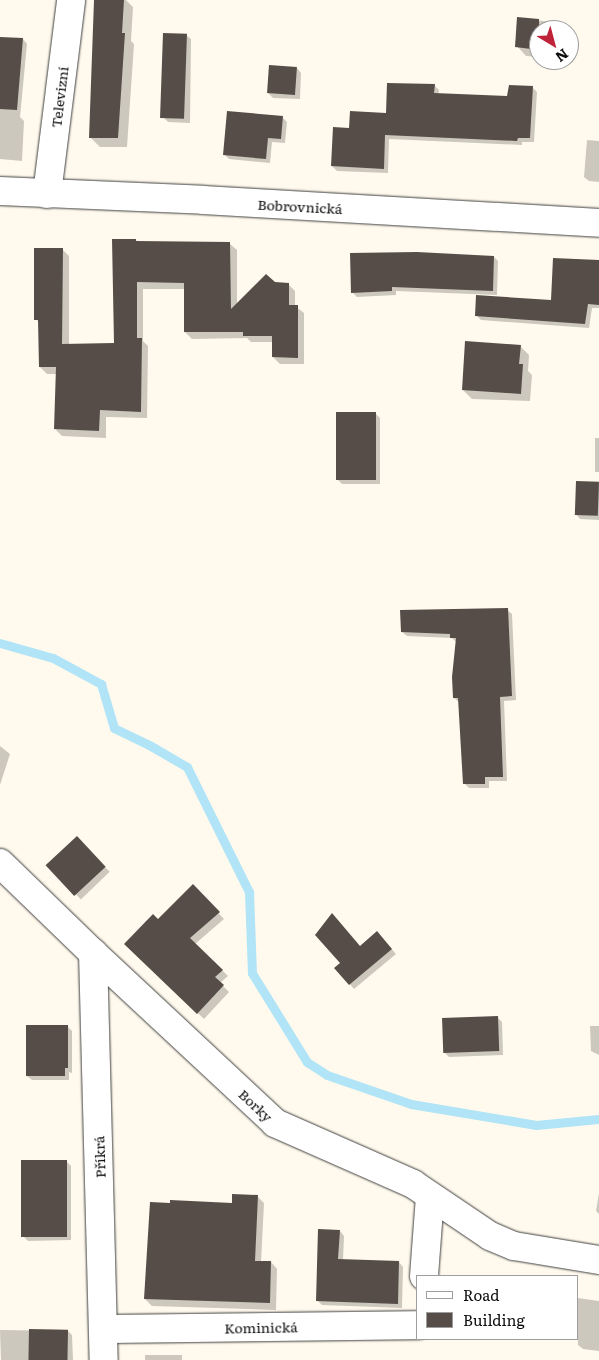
<!DOCTYPE html>
<meta charset="utf-8">
<style>
body{margin:0}
#map{position:relative;width:599px;height:1360px;overflow:hidden;background:#fffaed;font-family:Literata,serif}
div>[style]{position:absolute}
[style*='--x']{left:calc(var(--x)*1px);top:calc(var(--y)*1px);width:calc(var(--w)*1px);rotate:calc(var(--a)*1deg)}
.shadow>*{inset:0;background:#0003;transform-origin:0 0}
.stream>*{height:9px;margin:-4.5px;padding:0 4.5px;transform-origin:4.5px;border-radius:4.5px;background:#b1e4f7}
.building>*{inset:0;background:#564d49;transform-origin:0 0}
.roads{filter:drop-shadow(0 0 1px #404040) drop-shadow(0 0 1px #404040)}
.minor>*{height:28px;margin:-14px;padding:0 14px;transform-origin:14px;border-radius:14px;background:#fff}
span{translate:-50% -50%;white-space:nowrap;text-align:center;line-height:1.15;-webkit-text-stroke:5px #fff;paint-order:stroke}
.street-label{font-size:14px;color:#0d0d0d}
.legend{position:absolute;left:416px;top:1275px;width:162px;height:65px;box-sizing:border-box;background:#fff;border:1px solid #9e9e9e;margin:0;padding:6px 9px;list-style:none;font-size:15px;color:#0d0d0d}
.legend li{display:flex;align-items:center;gap:10px;height:25px}
.legend b{width:25px;border:1px solid #9e9e9e}
.north{position:absolute;left:529px;top:20px;width:50px;height:50px;box-sizing:border-box;background:#fff;border:1px solid #9e9e9e;border-radius:50%;rotate:143deg;font-size:14px;font-weight:700;line-height:20px;text-align:center;color:#0d0d0d}
.north::after{content:'';display:block;margin:auto;width:18px;height:22px;background:#bf233a;clip-path:polygon(50% 0,100% 100%,50% 72%,0 100%)}
</style>
<div id="map">
<div class="shadow">
<div style="clip-path:polygon(96px 0,126px 0,133px 7px,131px 41px,134px 44px,127px 147px,100px 147px,90px 137px)"></div>
<div style="clip-path:polygon(518px 18px,551px 22px,559px 30px,539px 30px,539px 57px,526px 56px,517px 46px)"></div>
<div style="clip-path:polygon(186px 35px,191px 39px,190px 123px,168px 122px,164px 118px)"></div>
<div style="clip-path:polygon(0 38px,23px 39px,27px 44px,20px 117px,24px 121px,22px 161px,0 159px)"></div>
<div style="clip-path:polygon(297px 68px,301px 73px,300px 99px,273px 98px,268px 93px)"></div>
<div style="clip-path:polygon(434px 85px,439px 90px,438px 95px,509px 98px,532px 87px,537px 92px,534px 142px,522px 142px,522px 145px,389px 139px,388px 173px,337px 171px,332px 166px,350px 129px,388px 114px)"></div>
<div style="clip-path:polygon(283px 118px,287px 122px,285px 143px,272px 142px,270px 163px,229px 159px,224px 154px)"></div>
<div style="clip-path:polygon(587px 140px,599px 141px,599px 182px,589px 181px,584px 177px)"></div>
<div style="clip-path:polygon(136px 240px,138px 243px,230px 244px,237px 250px,237px 304px,275px 284px,288px 284px,295px 291px,295px 306px,304px 313px,304px 364px,280px 364px,273px 357px,273px 342px,251px 342px,247px 338px,192px 339px,185px 332px,185px 289px,143px 289px,143px 341px,148px 346px,147px 418px,106px 417px,106px 438px,62px 436px,55px 429px,57px 374px,47px 374px,40px 367px,40px 323px,36px 319px,62px 249px,69px 256px,69px 345px,115px 345px)"></div>
<div style="clip-path:polygon(494px 257px,498px 261px,497px 295px,396px 291px,396px 295px,357px 297px,352px 292px)"></div>
<div style="clip-path:polygon(599px 261px,599px 308px,592px 308px,589px 328px,481px 320px,476px 315px,552px 301px)"></div>
<div style="clip-path:polygon(520px 346px,529px 355px,528px 371px,532px 375px,530px 401px,472px 399px,463px 390px)"></div>
<div style="clip-path:polygon(375px 413px,380px 418px,380px 484px,342px 484px,338px 480px)"></div>
<div style="left:595px;top:438px;width:4px;height:34px"></div>
<div style="clip-path:polygon(599px 483px,599px 520px,580px 519px,576px 514px)"></div>
<div style="clip-path:polygon(507px 610px,512px 614px,516px 700px,504px 701px,507px 781px,489px 781px,489px 788px,469px 788px,465px 784px,460px 703px,454px 698px,456px 642px,452px 638px,407px 636px,402px 632px)"></div>
<div style="clip-path:polygon(0 746px,10px 754px,0 785px)"></div>
<div style="left:77px;top:838px;width:47px;height:40px;rotate:46deg"></div>
<div style="clip-path:polygon(193px 886px,224px 919px,195px 944px,228px 976px,220px 983px,229px 992px,204px 1019px,126px 944px,158px 920px)"></div>
<div style="clip-path:polygon(381px 937px,396px 954px,354px 989px,336px 968px,360px 947px)"></div>
<div style="clip-path:polygon(497px 1017px,502px 1022px,503px 1055px,449px 1057px,444px 1052px)"></div>
<div style="clip-path:polygon(67px 1026px,72px 1031px,72px 1073px,69px 1072px,69px 1080px,32px 1080px,27px 1076px)"></div>
<div style="clip-path:polygon(590px 1026px,599px 1026px,599px 1055px,591px 1051px)"></div>
<div style="clip-path:polygon(66px 1161px,71px 1166px,71px 1240px,28px 1241px,23px 1236px)"></div>
<div style="clip-path:polygon(599px 1193px,599px 1214px,596px 1211px)"></div>
<div style="clip-path:polygon(257px 1196px,264px 1203px,261px 1262px,271px 1262px,277px 1269px,276px 1310px,152px 1306px,145px 1299px,233px 1204px)"></div>
<div style="clip-path:polygon(340px 1231px,344px 1236px,343px 1260px,399px 1262px,403px 1267px,402px 1308px,322px 1305px,317px 1300px)"></div>
<div style="clip-path:polygon(578px 1298px,599px 1301px,599px 1351px,583px 1349px,578px 1345px)"></div>
<div style="clip-path:polygon(0 1330px,68px 1331px,72px 1335px,73px 1360px,1px 1360px)"></div>
<div style="left:145px;top:1355px;width:37px;height:5px"></div>
</div>
<div class="stream">
<div style="--x:0;--y:643;--w:55;--a:15.8"></div>
<div style="--x:53;--y:658;--w:55;--a:28.4"></div>
<div style="--x:101;--y:684;--w:46;--a:73.5"></div>
<div style="--x:114;--y:728;--w:41;--a:25.9"></div>
<div style="--x:151;--y:746;--w:42;--a:30.3"></div>
<div style="--x:187;--y:767;--w:140;--a:63.6"></div>
<div style="--x:249;--y:892;--w:81;--a:87.9"></div>
<div style="--x:252;--y:973;--w:105;--a:58.3"></div>
<div style="--x:307;--y:1062;--w:24;--a:33"></div>
<div style="--x:327;--y:1075;--w:89;--a:19"></div>
<div style="--x:411;--y:1104;--w:127;--a:9.5"></div>
<div style="--x:536;--y:1125;--w:63;--a:-5.4"></div>
</div>
<div class="building">
<div style="clip-path:polygon(94px 0,124px 0,122px 33px,125px 33px,118px 138px,89px 138px)"></div>
<div style="clip-path:polygon(517px 17px,539px 19px,539px 50px,515px 47px)"></div>
<div style="left:163px;top:33px;width:24px;height:85px;rotate:2deg"></div>
<div style="clip-path:polygon(0 37px,23px 38px,17px 110px,0 109px)"></div>
<div style="left:269px;top:65px;width:28px;height:28px;rotate:4deg"></div>
<div style="clip-path:polygon(387px 83px,435px 84px,434px 93px,507px 96px,509px 85px,533px 86px,530px 138px,518px 138px,517px 141px,385px 135px,384px 169px,331px 166px,333px 127px,349px 128px,350px 111px,386px 113px)"></div>
<div style="clip-path:polygon(227px 111px,283px 116px,281px 139px,268px 138px,266px 159px,223px 155px)"></div>
<div style="clip-path:polygon(112px 239px,136px 239px,136px 241px,230px 242px,231px 309px,266px 274px,275px 282px,289px 283px,289px 305px,298px 305px,298px 358px,272px 357px,272px 336px,243px 336px,243px 332px,184px 332px,184px 283px,137px 282px,137px 338px,142px 338px,141px 412px,100px 410px,99px 431px,54px 429px,56px 367px,39px 367px,38px 320px,34px 320px,34px 248px,63px 248px,62px 344px,114px 343px)"></div>
<div style="clip-path:polygon(417px 252px,494px 256px,493px 291px,392px 287px,392px 291px,351px 293px,350px 253px)"></div>
<div style="clip-path:polygon(553px 258px,599px 260px,599px 305px,588px 304px,585px 324px,475px 316px,476px 295px,551px 300px)"></div>
<div style="clip-path:polygon(465px 341px,521px 345px,519px 364px,523px 364px,521px 394px,462px 390px)"></div>
<div style="left:376px;top:412px;width:68px;height:40px;rotate:90deg"></div>
<div style="left:576px;top:481px;width:23px;height:34px;rotate:2deg"></div>
<div style="clip-path:polygon(508px 608px,512px 696px,500px 697px,503px 777px,485px 777px,485px 784px,463px 784px,458px 698px,453px 698px,452px 677px,456px 638px,450px 638px,450px 634px,401px 632px,400px 610px)"></div>
<div style="left:77px;top:836px;width:42px;height:43px;rotate:47deg"></div>
<div style="clip-path:polygon(193px 884px,220px 912px,190px 938px,223px 970px,215px 977px,224px 985px,197px 1014px,124px 944px,153px 914px,158px 919px)"></div>
<div style="clip-path:polygon(332px 913px,360px 946px,377px 931px,392px 949px,349px 985px,334px 968px,340px 963px,315px 935px)"></div>
<div style="left:498px;top:1016px;width:35px;height:56px;rotate:88deg"></div>
<div style="clip-path:polygon(26px 1025px,68px 1025px,68px 1068px,65px 1068px,65px 1076px,26px 1076px)"></div>
<div style="left:21px;top:1160px;width:46px;height:77px"></div>
<div style="clip-path:polygon(232px 1194px,258px 1195px,255px 1261px,271px 1261px,270px 1303px,144px 1299px,150px 1202px,170px 1203px,170px 1200px,232px 1203px)"></div>
<div style="clip-path:polygon(318px 1229px,340px 1230px,338px 1259px,399px 1261px,398px 1304px,316px 1301px)"></div>
<div style="left:29px;top:1329px;width:39px;height:31px;rotate:1deg"></div>
</div>
<div class="roads">
<div class="minor">
<div style="--x:0;--y:191;--w:203;--a:2.5"></div>
<div style="--x:203;--y:200;--w:397;--a:3.3"></div>
<div style="--x:47;--y:194;--w:195;--a:-82.9"></div>
<div style="--x:0;--y:863;--w:129;--a:44.1"></div>
<div style="--x:93;--y:953;--w:249;--a:43"></div>
<div style="--x:275;--y:1123;--w:151;--a:23.8"></div>
<div style="--x:413;--y:1184;--w:93;--a:34"></div>
<div style="--x:490;--y:1236;--w:26;--a:23"></div>
<div style="--x:514;--y:1246;--w:86;--a:9.4"></div>
<div style="--x:93;--y:953;--w:407;--a:88.5"></div>
<div style="--x:424;--y:1276;--w:79;--a:-85.7"></div>
<div style="--x:104;--y:1329;--w:314;--a:-0.7"></div>
</div>
</div>
<div class="street-label">
<span style="left:59px;top:97px;rotate:-83deg">Televizní</span>
<span style="left:300px;top:206px;rotate:3deg">Bobrovnická</span>
<span style="left:256px;top:1105px;rotate:43deg">Borky</span>
<span style="left:99px;top:1157px;rotate:-92deg">Příkrá</span>
<span style="left:261px;top:1327px;rotate:-1deg">Kominická</span>
</div>
<ul class="legend">
<li><b style="height:6px;background:#fff"></b>Road</li>
<li><b style="height:14px;background:#564d49"></b>Building</li>
</ul>
<div class="north">N</div>
</div>
